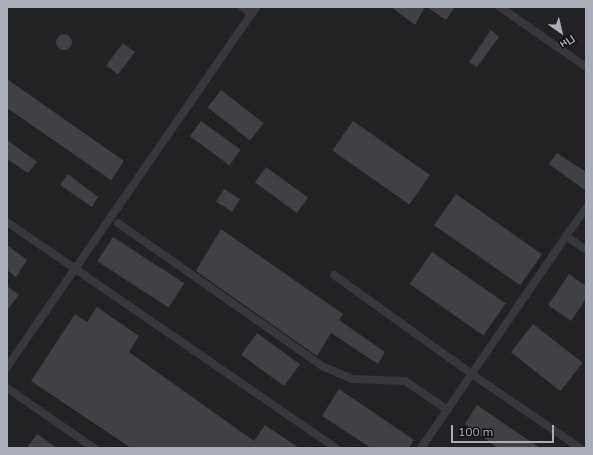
<!DOCTYPE html>
<meta charset="utf-8">
<style>
body{margin:0}
#map{position:relative;width:593px;height:455px;overflow:hidden;background:#161618;font-family:Mulish,sans-serif}
div>[style]{position:absolute}
[style*='--x']{left:calc(var(--x)*1px);top:calc(var(--y)*1px);width:calc(var(--w)*1px);rotate:calc(var(--a)*1deg)}
.built>*{inset:0;background:#222225;transform-origin:0 0}
.building>*{inset:0;background:#404145;transform-origin:0 0}
.round{border-radius:50%}
.minor>*{height:8px;margin:-4px;padding:0 4px;transform-origin:4px;border-radius:4px;background:#37383d}
span{translate:-50% -50%;white-space:nowrap;text-align:center;line-height:1.15;-webkit-text-stroke:3px #111113;paint-order:stroke}
.frame{position:absolute;inset:0;border:8px solid #a8adb8;pointer-events:none}
.north{position:absolute;left:541px;top:12px;width:40px;height:40px;-webkit-text-stroke:3px #111113;paint-order:stroke;rotate:146deg;font-size:11px;font-weight:700;line-height:16px;text-align:center;color:#a8adb8}
.north::after{content:'';display:block;margin:auto;width:14px;height:18px;background:#a8adb8;clip-path:polygon(50% 0,100% 100%,50% 72%,0 100%)}
.scale{position:absolute;left:451px;top:425px;width:103px;height:18px;box-sizing:border-box;border:2px solid #a8adb8;border-top:0;padding-left:5px;font-size:12px;line-height:14px;white-space:nowrap;color:#a8adb8;-webkit-text-stroke:3px #111113;paint-order:stroke}
</style>
<div id="map">
<div class="built">
<div style="left:7px;top:7px;width:579px;height:441px"></div>
</div>
<div class="building">
<div style="clip-path:polygon(391px 7px,425px 7px,415px 25px)"></div>
<div style="clip-path:polygon(427px 7px,455px 7px,446px 20px)"></div>
<div style="clip-path:polygon(491px 30px,499px 37px,477px 67px,469px 62px)"></div>
<div class="round" style="left:56px;top:34px;width:16px;height:16px"></div>
<div style="left:123px;top:43px;width:15px;height:28px;rotate:37deg"></div>
<div style="clip-path:polygon(7px 79px,124px 161px,111px 180px,7px 108px)"></div>
<div style="left:221px;top:90px;width:54px;height:22px;rotate:38deg"></div>
<div style="left:201px;top:121px;width:49px;height:19px;rotate:36deg"></div>
<div style="left:353px;top:121px;width:94px;height:36px;rotate:35deg"></div>
<div style="clip-path:polygon(7px 140px,37px 162px,28px 173px,7px 159px)"></div>
<div style="clip-path:polygon(557px 153px,586px 172px,586px 191px,549px 164px)"></div>
<div style="left:266px;top:167px;width:52px;height:19px;rotate:36deg"></div>
<div style="clip-path:polygon(68px 174px,98px 197px,92px 207px,60px 185px)"></div>
<div style="left:224px;top:189px;width:19px;height:15px;rotate:32deg"></div>
<div style="left:456px;top:194px;width:105px;height:38px;rotate:35deg"></div>
<div style="clip-path:polygon(221px 229px,343px 314px,339px 320px,385px 352px,378px 364px,331px 333px,317px 356px,196px 271px)"></div>
<div style="left:113px;top:237px;width:85px;height:29px;rotate:33deg"></div>
<div style="clip-path:polygon(7px 245px,27px 260px,16px 277px,7px 270px)"></div>
<div style="left:432px;top:252px;width:90px;height:39px;rotate:35deg"></div>
<div style="clip-path:polygon(569px 274px,586px 286px,586px 299px,571px 321px,548px 305px)"></div>
<div style="clip-path:polygon(7px 286px,19px 295px,7px 310px)"></div>
<div style="clip-path:polygon(97px 307px,139px 336px,129px 352px,254px 441px,265px 425px,299px 448px,131px 448px,31px 381px,75px 314px,87px 322px)"></div>
<div style="left:533px;top:324px;width:63px;height:36px;rotate:38deg"></div>
<div style="left:257px;top:333px;width:53px;height:27px;rotate:36deg"></div>
<div style="clip-path:polygon(339px 389px,414px 440px,409px 448px,371px 448px,322px 416px)"></div>
<div style="clip-path:polygon(477px 405px,540px 448px,498px 448px,465px 424px)"></div>
<div style="clip-path:polygon(37px 434px,57px 448px,27px 448px)"></div>
</div>
<div class="minor">
<div style="--x:242;--y:7;--w:12;--a:35"></div>
<div style="--x:500;--y:7;--w:105;--a:34.9"></div>
<div style="--x:7;--y:222;--w:399;--a:34.5"></div>
<div style="--x:118;--y:223;--w:251;--a:35"></div>
<div style="--x:324;--y:367;--w:30;--a:23"></div>
<div style="--x:352;--y:379;--w:53;--a:2.2"></div>
<div style="--x:405;--y:381;--w:52;--a:34"></div>
<div style="--x:566;--y:236;--w:34;--a:-54"></div>
<div style="--x:334;--y:275;--w:171;--a:35.7"></div>
<div style="--x:473;--y:375;--w:130;--a:34.3"></div>
<div style="--x:7;--y:367;--w:438;--a:-55.3"></div>
<div style="--x:7;--y:388;--w:106;--a:34.6"></div>
<div style="--x:421;--y:448;--w:257;--a:-55.6"></div>
<div style="--x:566;--y:236;--w:24;--a:35"></div>
</div>
<div class="frame"></div>
<div class="north">Пн</div>
<div class="scale">100 m</div>
</div>
